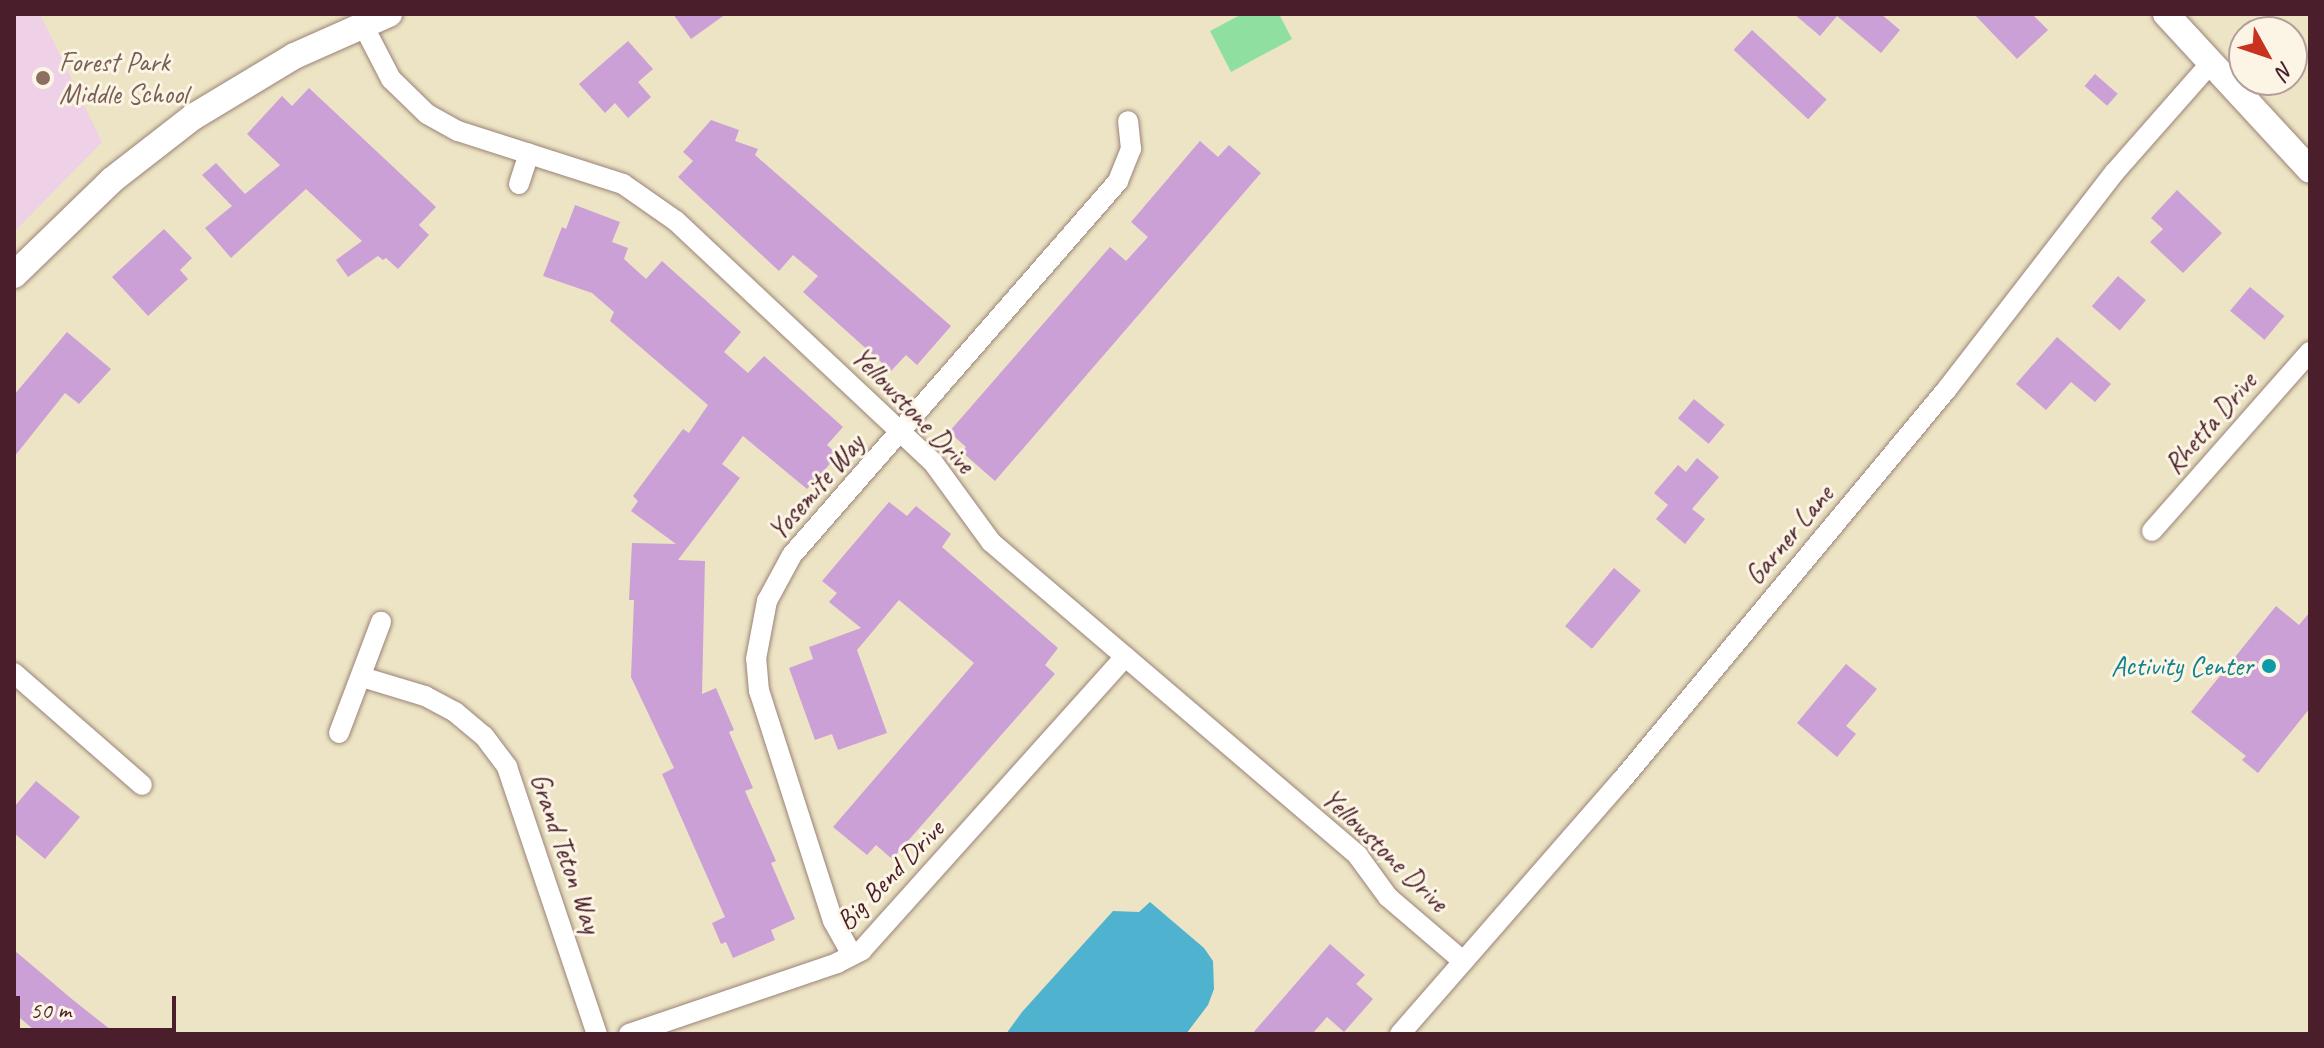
<!DOCTYPE html>
<style>
body{margin:0}
#map{position:relative;width:2324px;height:1048px;overflow:hidden;background:#ece4c4;font-family:Caveat,sans-serif}
div>[style]{position:absolute}
[style*='--x']{left:calc(var(--x)*1px);top:calc(var(--y)*1px);width:calc(var(--w)*1px);rotate:calc(var(--a)*1deg)}
.built>*{inset:0;background:#eed0e7}
.green>*{inset:0;background:#8fe0a0}
.water>*{inset:0;background:#4fb2ce}
.building>*{inset:0;background:#cba0d7;transform-origin:0 0}
.roads{filter:drop-shadow(0 0 2px #9b8278) drop-shadow(0 0 2px #9b8278)}
.minor>*{height:20px;margin:-10px;padding:0 10px;transform-origin:10px;border-radius:10px;background:#fff}
.tertiary>*{height:26px;margin:-13px;padding:0 13px;transform-origin:13px;border-radius:13px;background:#fff}
.dots>*{width:22px;height:22px;translate:-50% -50%;box-sizing:border-box;border:4px solid #fcf5e5;border-radius:50%}
span{translate:-50% -50%;white-space:nowrap;text-align:center;line-height:1.15;-webkit-text-stroke:6px #fcf5e5;paint-order:stroke}
.education-label{font-size:28px;color:#785e54}
.left{translate:0 -50%;text-align:left}
.street-label{font-size:28px;color:#4a1f2b}
.culture-label{font-size:28px;color:#0d838f}
.right{translate:-100% -50%;text-align:right}
.frame{position:absolute;inset:0;border:16px solid #4a1f2b;pointer-events:none}
.north{position:absolute;left:2228px;top:16px;width:80px;height:80px;box-sizing:border-box;background:#fcf5e5;border:2px solid #b59f9b;border-radius:50%;rotate:130deg;font-size:22px;font-weight:700;line-height:32px;text-align:center;color:#4a1f2b}
.north::after{content:'';display:block;margin:auto;width:28px;height:36px;background:#c8321e;clip-path:polygon(50% 0,100% 100%,50% 72%,0 100%)}
.scale{position:absolute;left:16px;top:996px;width:160px;height:36px;box-sizing:border-box;border:4px solid #4a1f2b;border-top:0;padding-left:10px;font-size:24px;line-height:28px;white-space:nowrap;color:#4a1f2b;-webkit-text-stroke:6px #fcf5e5;paint-order:stroke}
</style>
<div id="map">
<div class="built">
<div style="clip-path:polygon(14px 14px,40px 14px,102px 142px,14px 232px)"></div>
</div>
<div class="green">
<div style="clip-path:polygon(1242px 14px,1279px 14px,1292px 39px,1231px 72px,1210px 31px)"></div>
</div>
<div class="water">
<div style="clip-path:polygon(1150px 902px,1204px 948px,1213px 961px,1214px 989px,1208px 1005px,1186px 1034px,1006px 1034px,1022px 1012px,1113px 911px,1139px 912px)"></div>
</div>
<div class="building">
<div style="clip-path:polygon(673px 14px,726px 14px,691px 39px)"></div>
<div style="clip-path:polygon(1794px 14px,1881px 14px,1900px 30px,1881px 53px,1837px 16px,1820px 36px)"></div>
<div style="clip-path:polygon(1974px 14px,2032px 14px,2048px 30px,2017px 59px)"></div>
<div style="left:1752px;top:30px;width:102px;height:27px;rotate:43deg"></div>
<div style="clip-path:polygon(628px 41px,653px 69px,638px 82px,651px 97px,628px 118px,615px 103px,605px 113px,579px 84px)"></div>
<div style="left:2095px;top:74px;width:30px;height:16px;rotate:41deg"></div>
<div style="clip-path:polygon(309px 88px,436px 207px,419px 225px,429px 235px,398px 269px,386px 258px,383px 260px,378px 256px,348px 277px,336px 260px,362px 241px,306px 189px,231px 258px,205px 228px,232px 206px,202px 175px,216px 163px,245px 194px,280px 165px,247px 134px,282px 96px,292px 106px)"></div>
<div style="clip-path:polygon(711px 120px,739px 130px,735px 141px,758px 149px,755px 155px,951px 326px,917px 365px,906px 355px,891px 371px,803px 292px,818px 276px,793px 255px,779px 271px,678px 177px,693px 161px,683px 152px)"></div>
<div style="clip-path:polygon(1200px 141px,1218px 157px,1229px 145px,1261px 173px,995px 481px,962px 452px,966px 447px,949px 432px,1110px 247px,1126px 261px,1148px 237px,1131px 222px)"></div>
<div style="clip-path:polygon(2177px 190px,2222px 233px,2183px 273px,2150px 242px,2163px 229px,2151px 218px)"></div>
<div style="clip-path:polygon(575px 205px,620px 222px,612px 242px,628px 248px,624px 259px,646px 279px,662px 261px,741px 332px,724px 352px,748px 373px,764px 356px,843px 427px,827px 445px,838px 455px,807px 489px,743px 436px,722px 464px,740px 478px,678px 560px,705px 561px,702px 694px,716px 688px,734px 730px,729px 732px,753px 788px,745px 791px,776px 861px,771px 863px,795px 919px,771px 930px,775px 940px,733px 958px,726px 942px,721px 944px,712px 923px,725px 917px,662px 774px,674px 768px,631px 677px,634px 600px,629px 600px,632px 543px,676px 544px,631px 511px,638px 501px,633px 496px,683px 429px,689px 433px,708px 405px,610px 321px,614px 312px,592px 293px,543px 276px,562px 227px,566px 229px)"></div>
<div style="clip-path:polygon(164px 229px,192px 258px,180px 270px,188px 279px,148px 316px,112px 277px)"></div>
<div style="left:2118px;top:276px;width:37px;height:40px;rotate:41deg"></div>
<div style="left:2250px;top:287px;width:45px;height:31px;rotate:40deg"></div>
<div style="clip-path:polygon(67px 332px,111px 369px,79px 404px,65px 393px,14px 457px,14px 395px)"></div>
<div style="clip-path:polygon(2057px 337px,2111px 384px,2095px 402px,2071px 382px,2046px 410px,2016px 384px)"></div>
<div style="left:1694px;top:399px;width:40px;height:25px;rotate:40deg"></div>
<div style="clip-path:polygon(1697px 458px,1719px 477px,1692px 509px,1705px 519px,1685px 544px,1656px 519px,1668px 505px,1654px 493px,1678px 465px,1686px 472px)"></div>
<div style="clip-path:polygon(889px 502px,907px 516px,916px 506px,951px 534px,942px 547px,1058px 648px,1045px 665px,1055px 674px,892px 859px,876px 845px,867px 855px,833px 827px,974px 663px,899px 600px,857px 650px,887px 733px,838px 750px,832px 734px,815px 740px,789px 668px,813px 659px,809px 647px,861px 628px,829px 602px,837px 593px,822px 581px)"></div>
<div style="left:1614px;top:568px;width:35px;height:76px;rotate:40deg"></div>
<div style="clip-path:polygon(2276px 606px,2299px 625px,2310px 612px,2310px 708px,2258px 773px,2242px 760px,2246px 756px,2191px 712px)"></div>
<div style="clip-path:polygon(1846px 664px,1877px 689px,1846px 726px,1856px 734px,1837px 757px,1797px 723px)"></div>
<div style="clip-path:polygon(36px 781px,80px 817px,45px 859px,14px 833px,14px 807px)"></div>
<div style="clip-path:polygon(1330px 944px,1365px 975px,1356px 984px,1373px 999px,1344px 1032px,1327px 1017px,1312px 1034px,1252px 1034px)"></div>
<div style="clip-path:polygon(14px 950px,73px 1000px,116px 1034px,39px 1034px,14px 1013px)"></div>
</div>
<div class="roads">
<div class="minor">
<div style="--x:363;--y:25;--w:61;--a:62.6"></div>
<div style="--x:391;--y:79;--w:50;--a:44.2"></div>
<div style="--x:427;--y:114;--w:35;--a:29"></div>
<div style="--x:458;--y:131;--w:173;--a:17.8"></div>
<div style="--x:623;--y:184;--w:65;--a:34.9"></div>
<div style="--x:676;--y:221;--w:351;--a:43.2"></div>
<div style="--x:932;--y:461;--w:100;--a:53.9"></div>
<div style="--x:991;--y:542;--w:483;--a:40.5"></div>
<div style="--x:1358;--y:856;--w:51;--a:53.8"></div>
<div style="--x:1388;--y:897;--w:99;--a:40.5"></div>
<div style="--x:519;--y:184;--w:32;--a:-72"></div>
<div style="--x:2152;--y:531;--w:239;--a:-48.6"></div>
<div style="--x:14;--y:673;--w:170;--a:41.2"></div>
<div style="--x:362;--y:677;--w:66;--a:16.8"></div>
<div style="--x:425;--y:696;--w:34;--a:28"></div>
<div style="--x:455;--y:712;--w:38;--a:40"></div>
<div style="--x:484;--y:736;--w:39;--a:53"></div>
<div style="--x:507;--y:767;--w:282;--a:71.4"></div>
<div style="--x:339;--y:733;--w:119;--a:-69.3"></div>
<div style="--x:852;--y:955;--w:39;--a:-119"></div>
<div style="--x:833;--y:921;--w:242;--a:-107.8"></div>
<div style="--x:759;--y:691;--w:32;--a:-95"></div>
<div style="--x:756;--y:659;--w:59;--a:-79.3"></div>
<div style="--x:767;--y:601;--w:52;--a:-61.5"></div>
<div style="--x:792;--y:555;--w:496;--a:-48.9"></div>
<div style="--x:1118;--y:181;--w:35;--a:-68"></div>
<div style="--x:1131;--y:149;--w:28;--a:-96"></div>
<div style="--x:629;--y:1034;--w:220;--a:-18.8"></div>
<div style="--x:837;--y:963;--w:28;--a:-27"></div>
<div style="--x:862;--y:950;--w:394;--a:-48.1"></div>
<div style="--x:1400;--y:1034;--w:336;--a:-48.9"></div>
<div style="--x:1621;--y:781;--w:510;--a:-50.25"></div>
<div style="--x:1947;--y:389;--w:273;--a:-52.3"></div>
<div style="--x:2114;--y:173;--w:147;--a:-48.6"></div>
</div>
<div class="tertiary">
<div style="--x:2166;--y:14;--w:212;--a:47.3"></div>
<div style="--x:14;--y:275;--w:136;--a:-44.1"></div>
<div style="--x:112;--y:180;--w:103;--a:-37.9"></div>
<div style="--x:193;--y:117;--w:118;--a:-31.1"></div>
<div style="--x:294;--y:56;--w:104;--a:-23.9"></div>
</div>
</div>
<div class="dots">
<div style="left:43px;top:78px;background:#8d6e63"></div>
<div style="left:2269px;top:666px;background:#0f9aa8"></div>
</div>
<div class="education-label">
<span class="left" style="left:59px;top:78px">Forest Park<br>Middle School</span>
</div>
<div class="street-label">
<span style="left:913px;top:410px;rotate:46deg">Yellowstone Drive</span>
<span style="left:2210px;top:423px;rotate:-49deg">Rhetta Drive</span>
<span style="left:816px;top:487px;rotate:-49deg">Yosemite Way</span>
<span style="left:1789px;top:535px;rotate:-50deg">Garner Lane</span>
<span style="left:1385px;top:850px;rotate:44deg">Yellowstone Drive</span>
<span style="left:566px;top:853px;rotate:71deg">Grand Teton Way</span>
<span style="left:890px;top:875px;rotate:-46deg">Big Bend Drive</span>
</div>
<div class="culture-label">
<span class="right" style="left:2253px;top:666px">Activity Center</span>
</div>
<div class="frame"></div>
<div class="north">N</div>
<div class="scale">50 m</div>
</div>
